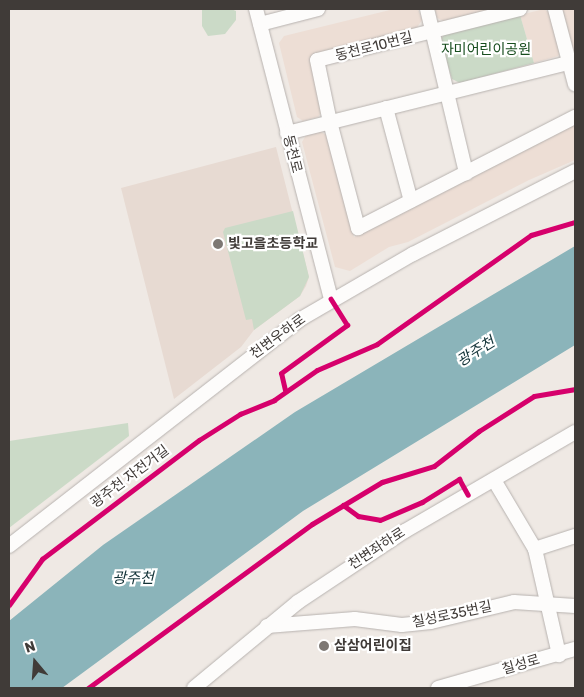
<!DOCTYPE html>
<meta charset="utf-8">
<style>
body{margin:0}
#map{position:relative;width:584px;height:697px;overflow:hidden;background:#efe9e4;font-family:Rubik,"Noto Sans KR",sans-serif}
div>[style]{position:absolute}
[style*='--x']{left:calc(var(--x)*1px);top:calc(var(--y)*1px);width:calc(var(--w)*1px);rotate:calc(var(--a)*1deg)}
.commercial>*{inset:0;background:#edded5}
.built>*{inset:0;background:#e7dad2}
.green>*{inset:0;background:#cbdac7}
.water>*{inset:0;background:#8bb4ba}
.roads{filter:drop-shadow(0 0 1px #b7b2af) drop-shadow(0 0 1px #b7b2af)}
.minor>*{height:14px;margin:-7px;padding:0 7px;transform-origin:7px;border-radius:7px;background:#fdfcfb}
.cycleway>*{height:5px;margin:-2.5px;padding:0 2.5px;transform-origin:2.5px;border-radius:2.5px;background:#d6006c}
.dots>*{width:14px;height:14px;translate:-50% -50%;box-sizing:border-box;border:2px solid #fff;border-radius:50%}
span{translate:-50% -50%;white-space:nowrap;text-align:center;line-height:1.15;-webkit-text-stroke:4.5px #fff;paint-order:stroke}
.street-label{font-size:14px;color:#403b38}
.park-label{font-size:14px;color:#174d1e}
.poi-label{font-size:14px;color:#403b38;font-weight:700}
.left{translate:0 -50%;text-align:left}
.water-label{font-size:15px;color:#123237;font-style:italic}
.frame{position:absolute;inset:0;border:10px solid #403b38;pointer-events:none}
.north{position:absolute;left:10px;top:637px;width:50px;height:50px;-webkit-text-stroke:4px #fff;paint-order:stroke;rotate:342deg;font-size:14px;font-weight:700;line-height:20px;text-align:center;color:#403b38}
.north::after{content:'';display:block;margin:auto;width:18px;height:22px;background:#403b38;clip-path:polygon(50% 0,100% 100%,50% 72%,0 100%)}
</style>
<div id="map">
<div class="commercial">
<div style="clip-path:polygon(394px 9px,418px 9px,422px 20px,416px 29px,311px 57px,323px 110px,318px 117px,303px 121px,297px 117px,279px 43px,284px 36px)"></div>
<div style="clip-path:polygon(435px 9px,499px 9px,448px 23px,437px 18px)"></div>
<div style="clip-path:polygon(544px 9px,550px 13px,561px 51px,558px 56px,534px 63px,520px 15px)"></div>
<div style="clip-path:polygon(561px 9px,575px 9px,575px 49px,573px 48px)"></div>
<div style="clip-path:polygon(575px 123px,575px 160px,529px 180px,408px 242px,389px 247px,350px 271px,335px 267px,302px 142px,306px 135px,320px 131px,326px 135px,354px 237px)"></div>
</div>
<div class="built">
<div style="clip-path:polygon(276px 147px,309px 277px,306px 286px,300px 296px,254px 330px,241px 347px,174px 399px,121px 188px)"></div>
</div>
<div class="green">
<div style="clip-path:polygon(202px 9px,231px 9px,236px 11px,236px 20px,225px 34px,208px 36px,202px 26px)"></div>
<div style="clip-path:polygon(520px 15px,534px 63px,460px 83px,452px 79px,440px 40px,444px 35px)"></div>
<div style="clip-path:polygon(293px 211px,309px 277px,300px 296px,254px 330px,252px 319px,246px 320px,223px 232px,225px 228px)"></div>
<div style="clip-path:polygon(128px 423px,129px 436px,9px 528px,9px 441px)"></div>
</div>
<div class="water">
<div style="clip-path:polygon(575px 246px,575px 345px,303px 511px,62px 688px,9px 688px,9px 621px,103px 545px,295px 412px)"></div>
</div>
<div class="roads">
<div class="minor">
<div style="--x:256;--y:9;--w:300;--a:75.5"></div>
<div style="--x:427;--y:9;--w:169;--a:76.6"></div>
<div style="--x:520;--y:9;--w:209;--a:165.9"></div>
<div style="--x:317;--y:60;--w:63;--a:78.2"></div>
<div style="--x:330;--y:122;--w:110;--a:75.2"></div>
<div style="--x:358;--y:228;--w:244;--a:-27.1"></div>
<div style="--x:555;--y:9;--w:78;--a:75.1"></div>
<div style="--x:260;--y:24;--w:60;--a:-14.5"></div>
<div style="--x:386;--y:108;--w:96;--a:75"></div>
<div style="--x:287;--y:133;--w:297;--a:-14"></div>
<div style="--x:494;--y:480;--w:80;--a:59.3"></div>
<div style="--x:535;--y:549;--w:109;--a:77.2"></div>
<div style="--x:9;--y:546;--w:368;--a:-37.9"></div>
<div style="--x:299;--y:320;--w:132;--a:-30.1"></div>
<div style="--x:413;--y:254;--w:182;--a:-27.1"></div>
<div style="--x:535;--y:549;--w:42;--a:-18"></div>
<div style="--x:267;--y:626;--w:88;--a:-4.5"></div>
<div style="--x:355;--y:619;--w:47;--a:7.3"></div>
<div style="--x:402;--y:625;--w:29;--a:-6"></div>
<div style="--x:431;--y:622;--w:85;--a:-13.5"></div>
<div style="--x:514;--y:602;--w:61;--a:3.8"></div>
<div style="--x:194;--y:688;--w:135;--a:-39.6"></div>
<div style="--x:298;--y:602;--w:128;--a:-33.6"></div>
<div style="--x:405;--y:531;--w:197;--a:-30.2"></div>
<div style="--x:438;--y:688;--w:142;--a:-15.9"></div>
</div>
</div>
<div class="cycleway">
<div style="--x:285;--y:390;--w:17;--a:-103"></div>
<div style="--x:281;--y:373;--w:82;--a:-36"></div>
<div style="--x:347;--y:325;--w:31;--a:-122"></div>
<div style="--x:343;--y:505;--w:19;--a:36"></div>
<div style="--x:358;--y:516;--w:22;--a:10"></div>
<div style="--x:380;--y:520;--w:46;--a:-23.2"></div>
<div style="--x:422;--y:502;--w:44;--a:-31.9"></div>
<div style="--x:459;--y:479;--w:18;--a:61"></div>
<div style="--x:9;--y:605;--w:57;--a:-54.3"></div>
<div style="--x:42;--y:559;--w:197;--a:-37.2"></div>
<div style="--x:199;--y:440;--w:49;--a:-32.4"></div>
<div style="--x:240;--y:414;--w:37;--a:-22"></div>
<div style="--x:274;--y:400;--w:52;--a:-34.9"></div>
<div style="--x:317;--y:370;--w:65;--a:-23.4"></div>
<div style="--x:377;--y:344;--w:189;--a:-35.3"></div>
<div style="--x:531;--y:235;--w:46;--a:-16.5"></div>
<div style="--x:88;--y:688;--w:278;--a:-36.2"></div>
<div style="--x:312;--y:524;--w:82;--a:-31"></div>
<div style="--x:382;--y:482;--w:54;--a:-17.1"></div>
<div style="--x:434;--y:466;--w:57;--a:-37.9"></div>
<div style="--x:479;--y:431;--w:65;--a:-32.5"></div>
<div style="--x:534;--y:396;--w:42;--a:-9.7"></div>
</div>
<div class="dots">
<div style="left:218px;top:244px;background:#7d7874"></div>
<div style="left:324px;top:646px;background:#7d7874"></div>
</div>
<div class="street-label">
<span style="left:374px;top:47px;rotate:-14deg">동천로10번길</span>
<span style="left:292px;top:154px;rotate:76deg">동천로</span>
<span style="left:278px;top:337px;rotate:-36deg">천변우하로</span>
<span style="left:130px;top:477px;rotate:-37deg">광주천 자전거길</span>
<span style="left:377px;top:549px;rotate:-33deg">천변좌하로</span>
<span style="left:452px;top:615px;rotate:-12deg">칠성로35번길</span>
<span style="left:521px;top:665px;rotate:-16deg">칠성로</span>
</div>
<div class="park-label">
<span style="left:486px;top:50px">자미어린이공원</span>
</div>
<div class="poi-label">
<span class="left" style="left:228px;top:244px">빛고을초등학교</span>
<span class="left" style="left:334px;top:646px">삼삼어린이집</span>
</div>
<div class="water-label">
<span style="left:476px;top:352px;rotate:-32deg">광주천</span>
<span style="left:133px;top:579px">광주천</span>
</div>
<div class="frame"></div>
<div class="north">N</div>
</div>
